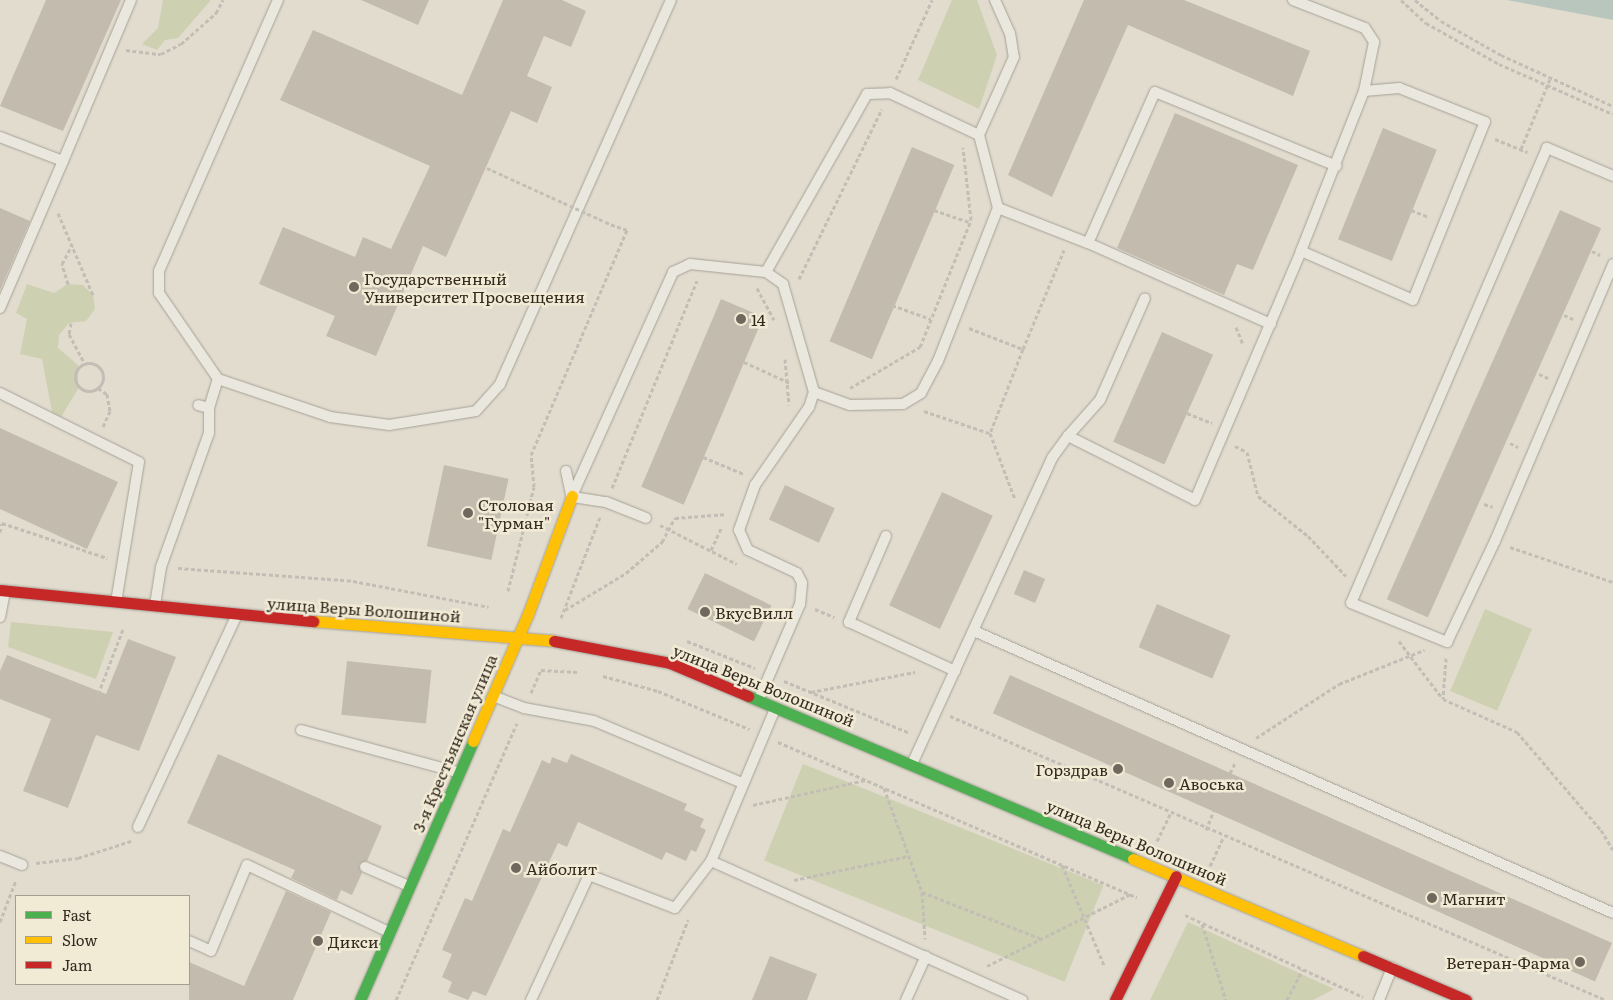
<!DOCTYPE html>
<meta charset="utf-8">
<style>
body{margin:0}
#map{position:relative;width:1613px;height:1000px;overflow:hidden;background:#e1dcce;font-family:Literata,serif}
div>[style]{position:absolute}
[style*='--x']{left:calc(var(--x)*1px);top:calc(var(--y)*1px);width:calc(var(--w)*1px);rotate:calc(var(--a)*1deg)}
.green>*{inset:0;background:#ced0b2;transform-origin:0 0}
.water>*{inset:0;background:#b8c6be}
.building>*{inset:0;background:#c4bbaf;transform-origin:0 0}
.path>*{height:3px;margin-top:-1.5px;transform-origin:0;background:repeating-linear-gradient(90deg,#c2beb5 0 4px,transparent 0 6.5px)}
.path>.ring{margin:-1.5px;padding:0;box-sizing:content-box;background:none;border:3px solid #c2beb5;border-radius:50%}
.roads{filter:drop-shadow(0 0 1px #a6a197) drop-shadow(0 0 1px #a6a197)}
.lane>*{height:10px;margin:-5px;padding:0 5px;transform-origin:5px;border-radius:5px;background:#eae7de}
.fast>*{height:11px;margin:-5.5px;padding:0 5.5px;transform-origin:5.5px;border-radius:5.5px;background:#4caf50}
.slow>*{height:11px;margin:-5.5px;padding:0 5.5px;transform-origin:5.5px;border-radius:5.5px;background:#ffc107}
.jam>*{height:11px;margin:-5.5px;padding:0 5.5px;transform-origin:5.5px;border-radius:5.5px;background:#c62828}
.path-bridge>*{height:3px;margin-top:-1.5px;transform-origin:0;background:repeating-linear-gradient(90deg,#c2beb5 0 4px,transparent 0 6.5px)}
.dots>*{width:14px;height:14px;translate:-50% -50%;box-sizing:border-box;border:2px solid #f1ead5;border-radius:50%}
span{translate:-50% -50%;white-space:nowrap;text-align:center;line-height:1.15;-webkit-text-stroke:5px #f1ead5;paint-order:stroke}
.poi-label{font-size:16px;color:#342a20}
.left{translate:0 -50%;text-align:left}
.right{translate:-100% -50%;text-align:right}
.street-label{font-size:16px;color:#342a20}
.legend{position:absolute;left:15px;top:895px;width:175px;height:90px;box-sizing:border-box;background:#f1ead5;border:1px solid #a59d8d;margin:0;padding:6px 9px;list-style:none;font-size:15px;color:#342a20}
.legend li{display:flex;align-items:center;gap:10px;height:25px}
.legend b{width:25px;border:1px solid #a59d8d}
</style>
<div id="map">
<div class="green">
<div style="clip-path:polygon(163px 0,211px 0,178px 38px,165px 40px,157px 50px,142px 44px,158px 28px)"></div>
<div style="clip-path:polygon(952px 0,977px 0,997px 55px,979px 109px,918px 80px)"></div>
<div style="clip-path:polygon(27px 284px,54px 293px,68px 284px,83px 285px,93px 295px,95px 309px,86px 321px,69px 323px,59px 335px,58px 348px,78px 365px,78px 389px,61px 417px,52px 412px,42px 359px,20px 354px,27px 319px,16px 313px)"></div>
<div style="left:1485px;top:609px;width:51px;height:89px;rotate:23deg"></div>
<div style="clip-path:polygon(11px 622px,113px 632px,96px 679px,8px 647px)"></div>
<div style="left:803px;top:764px;width:324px;height:104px;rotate:22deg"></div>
<div style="clip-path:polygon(1188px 922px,1334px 989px,1313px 1000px,1150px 1000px)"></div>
</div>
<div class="water">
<div style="clip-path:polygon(1507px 0,1613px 0,1613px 20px,1570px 12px)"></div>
</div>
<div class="building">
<div style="clip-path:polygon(46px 0,121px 0,63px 131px,0 106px)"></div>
<div style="clip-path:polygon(361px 0,429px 0,418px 25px)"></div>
<div style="clip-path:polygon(503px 0,562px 0,586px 11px,571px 47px,544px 36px,527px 76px,552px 87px,537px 123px,511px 111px,446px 257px,423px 246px,376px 356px,326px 336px,335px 316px,259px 284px,283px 227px,355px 257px,363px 237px,391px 249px,430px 166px,280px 100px,313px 30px,462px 95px)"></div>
<div style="clip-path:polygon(1084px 0,1184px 0,1310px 51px,1293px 96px,1128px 25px,1052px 197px,1008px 175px)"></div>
<div style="clip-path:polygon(1175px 113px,1298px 165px,1253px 270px,1237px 264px,1224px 295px,1117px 248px)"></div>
<div style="left:1383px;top:128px;width:58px;height:120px;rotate:22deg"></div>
<div style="left:912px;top:147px;width:46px;height:211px;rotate:23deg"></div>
<div style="clip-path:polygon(0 208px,30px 221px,0 290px)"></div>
<div style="left:1560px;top:210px;width:45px;height:426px;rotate:24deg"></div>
<div style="left:721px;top:299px;width:46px;height:204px;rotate:23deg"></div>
<div style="left:1162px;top:332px;width:56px;height:120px;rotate:24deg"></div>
<div style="clip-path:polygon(0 428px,118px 482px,87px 549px,0 509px)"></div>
<div style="left:444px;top:465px;width:66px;height:83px;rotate:12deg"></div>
<div style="left:785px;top:485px;width:55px;height:38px;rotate:25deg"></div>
<div style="left:942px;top:492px;width:56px;height:125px;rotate:25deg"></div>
<div style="left:1024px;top:570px;width:23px;height:26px;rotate:23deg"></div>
<div style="left:705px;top:573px;width:74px;height:40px;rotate:26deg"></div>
<div style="left:1157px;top:604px;width:80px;height:47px;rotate:23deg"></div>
<div style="clip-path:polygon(128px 639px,176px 657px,139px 751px,96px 735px,68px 808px,23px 791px,51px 719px,0 699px,0 671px,7px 655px,106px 694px)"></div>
<div style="left:347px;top:661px;width:85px;height:54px;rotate:6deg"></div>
<div style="left:1010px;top:675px;width:659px;height:42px;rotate:24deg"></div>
<div style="clip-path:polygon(218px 754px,382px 826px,367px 861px,359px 864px,362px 873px,352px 895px,341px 890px,337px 900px,291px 878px,295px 870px,187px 823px)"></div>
<div style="clip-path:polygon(571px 754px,687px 804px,684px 810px,704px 819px,700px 827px,706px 830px,696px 852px,691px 850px,686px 861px,666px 852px,662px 860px,578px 822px,567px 847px,558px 843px,486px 996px,473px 991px,468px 1000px,448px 992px,452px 982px,442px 977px,452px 954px,442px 950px,465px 898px,472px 901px,503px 829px,510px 832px,542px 760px,550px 764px,552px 757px,567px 763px)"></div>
<div style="clip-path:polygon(286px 891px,331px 912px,293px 1000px,189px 1000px,189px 962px,244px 986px)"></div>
<div style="clip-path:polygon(770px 956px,817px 974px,807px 1000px,752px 1000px)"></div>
</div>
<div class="path">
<div style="--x:1401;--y:0;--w:34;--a:43"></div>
<div style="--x:1426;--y:23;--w:84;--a:29.3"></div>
<div style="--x:1499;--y:64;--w:124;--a:23.7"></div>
<div style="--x:1415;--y:0;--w:33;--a:39"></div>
<div style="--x:1441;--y:21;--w:69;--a:29.5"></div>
<div style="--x:1501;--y:55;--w:123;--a:24.5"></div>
<div style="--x:126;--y:50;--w:35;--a:7"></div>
<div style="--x:161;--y:54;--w:22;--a:-27"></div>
<div style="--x:181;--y:44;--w:47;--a:-41.5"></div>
<div style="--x:216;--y:13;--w:15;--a:-62"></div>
<div style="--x:896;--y:79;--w:87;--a:-65.5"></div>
<div style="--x:1495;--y:139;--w:35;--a:22"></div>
<div style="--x:1521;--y:149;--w:76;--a:-67.5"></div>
<div style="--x:934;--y:210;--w:39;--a:19"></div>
<div style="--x:1411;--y:210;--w:19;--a:21"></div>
<div style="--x:58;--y:213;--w:89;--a:66.9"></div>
<div style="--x:1592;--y:251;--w:9;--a:27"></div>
<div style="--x:799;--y:279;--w:189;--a:-64"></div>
<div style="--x:68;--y:284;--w:21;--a:-107"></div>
<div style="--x:62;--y:264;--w:21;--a:-62"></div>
<div style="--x:757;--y:288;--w:36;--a:62"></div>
<div style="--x:892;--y:305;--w:41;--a:19.7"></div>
<div style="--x:1564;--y:315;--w:10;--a:24"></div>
<div style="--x:71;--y:323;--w:11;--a:100"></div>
<div style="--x:69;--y:334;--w:32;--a:62"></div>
<div style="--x:1236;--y:327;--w:18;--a:68"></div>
<div style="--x:969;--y:328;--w:58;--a:21.3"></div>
<div style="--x:1023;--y:349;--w:90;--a:111.4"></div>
<div style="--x:990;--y:433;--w:71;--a:69.3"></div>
<div style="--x:1023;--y:349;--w:107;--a:-67.5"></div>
<div style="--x:785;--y:359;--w:46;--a:85"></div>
<div style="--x:744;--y:362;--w:51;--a:24.5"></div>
<div class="ring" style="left:75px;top:363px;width:25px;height:25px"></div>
<div style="--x:1539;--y:374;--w:10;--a:24"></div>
<div style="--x:98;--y:388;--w:11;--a:34"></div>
<div style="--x:107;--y:394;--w:17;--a:80"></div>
<div style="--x:110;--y:411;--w:17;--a:114"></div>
<div style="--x:850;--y:388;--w:81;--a:-30.4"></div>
<div style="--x:920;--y:347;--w:137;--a:-68.1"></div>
<div style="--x:971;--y:220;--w:73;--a:-96.3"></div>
<div style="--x:924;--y:411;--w:69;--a:18.7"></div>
<div style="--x:1187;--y:413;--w:27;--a:22"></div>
<div style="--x:1510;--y:443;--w:9;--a:27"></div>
<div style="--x:1235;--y:446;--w:13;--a:27"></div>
<div style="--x:1247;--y:452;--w:45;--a:76"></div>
<div style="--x:1258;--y:496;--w:64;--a:38.7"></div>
<div style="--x:1308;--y:536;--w:55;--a:46.5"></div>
<div style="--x:703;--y:457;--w:44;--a:22.5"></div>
<div style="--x:612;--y:488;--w:224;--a:-67.7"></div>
<div style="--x:1484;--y:504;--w:9;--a:18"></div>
<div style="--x:660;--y:525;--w:86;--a:26.9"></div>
<div style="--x:0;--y:532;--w:9;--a:-77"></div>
<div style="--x:2;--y:523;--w:111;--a:18.4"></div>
<div style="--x:1510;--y:547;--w:109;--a:18.8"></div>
<div style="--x:711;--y:550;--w:26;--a:-65"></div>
<div style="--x:178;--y:568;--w:175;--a:4.2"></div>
<div style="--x:353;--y:581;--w:138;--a:10.8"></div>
<div style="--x:508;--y:591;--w:107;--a:-76"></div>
<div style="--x:534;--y:487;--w:32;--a:-95"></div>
<div style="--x:531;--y:455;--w:245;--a:-66.9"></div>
<div style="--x:627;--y:230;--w:18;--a:-161"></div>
<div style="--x:815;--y:609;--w:21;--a:23"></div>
<div style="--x:565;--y:610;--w:71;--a:-31.2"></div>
<div style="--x:626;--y:573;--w:48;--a:-40.7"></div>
<div style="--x:662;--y:542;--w:27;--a:-62"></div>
<div style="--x:675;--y:518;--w:52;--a:-4.4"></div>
<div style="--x:561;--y:618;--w:108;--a:-68.9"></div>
<div style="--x:687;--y:641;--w:73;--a:21.7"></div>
<div style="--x:1399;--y:641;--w:71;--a:53"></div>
<div style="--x:1446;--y:658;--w:41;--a:94.2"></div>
<div style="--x:1443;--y:699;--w:81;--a:24"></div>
<div style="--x:1517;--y:732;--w:129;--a:49.4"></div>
<div style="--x:1601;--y:830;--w:23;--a:59"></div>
<div style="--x:603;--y:676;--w:57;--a:15.3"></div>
<div style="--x:658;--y:691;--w:99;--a:22.7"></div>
<div style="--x:784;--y:681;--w:136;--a:22.4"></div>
<div style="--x:811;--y:692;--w:106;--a:-10.9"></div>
<div style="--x:531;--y:693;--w:25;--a:-67"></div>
<div style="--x:541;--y:670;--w:36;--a:3"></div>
<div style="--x:96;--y:700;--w:76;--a:-69.2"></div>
<div style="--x:950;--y:716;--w:715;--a:23.41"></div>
<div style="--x:1256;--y:738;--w:99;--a:-33"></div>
<div style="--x:1339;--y:684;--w:92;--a:-21.8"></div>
<div style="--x:778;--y:742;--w:391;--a:23.4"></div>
<div style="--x:1230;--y:773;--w:11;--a:-63"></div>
<div style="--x:884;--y:788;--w:111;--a:69.9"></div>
<div style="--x:922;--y:892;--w:129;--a:21.4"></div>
<div style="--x:753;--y:805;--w:116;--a:-12.5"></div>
<div style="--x:1206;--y:830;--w:22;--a:-68"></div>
<div style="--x:1157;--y:841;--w:30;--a:-64"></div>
<div style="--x:36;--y:863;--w:42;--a:-6.8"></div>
<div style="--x:78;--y:858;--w:56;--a:-17.8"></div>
<div style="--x:1062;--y:865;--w:108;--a:67.2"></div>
<div style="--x:1210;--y:866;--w:31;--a:-65"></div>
<div style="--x:794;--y:880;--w:117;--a:-11.8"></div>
<div style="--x:922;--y:892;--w:47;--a:86.3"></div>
<div style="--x:1185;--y:915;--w:196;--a:24.7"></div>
<div style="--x:0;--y:922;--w:45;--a:-69.1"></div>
<div style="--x:1202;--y:924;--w:80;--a:72.5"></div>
<div style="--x:987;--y:966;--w:161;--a:-26.6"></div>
<div style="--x:396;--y:1000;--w:302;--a:-66.4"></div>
<div style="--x:657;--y:1000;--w:86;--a:-68.8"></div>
<div style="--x:1287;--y:1000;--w:34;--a:-63"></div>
</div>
<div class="roads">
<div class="lane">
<div style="--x:278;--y:0;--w:296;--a:113.7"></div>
<div style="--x:159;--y:271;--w:22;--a:90"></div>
<div style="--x:159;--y:293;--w:104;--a:55.5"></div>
<div style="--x:218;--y:379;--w:118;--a:18.7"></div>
<div style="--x:330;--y:417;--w:60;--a:7.7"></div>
<div style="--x:389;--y:425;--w:88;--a:-9.1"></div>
<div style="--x:476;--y:411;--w:36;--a:-48"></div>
<div style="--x:500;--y:384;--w:420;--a:-66"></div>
<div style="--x:995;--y:0;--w:36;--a:66"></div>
<div style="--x:1010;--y:33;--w:24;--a:81"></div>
<div style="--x:1014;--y:57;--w:85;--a:114.2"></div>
<div style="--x:979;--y:135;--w:75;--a:75.4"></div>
<div style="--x:998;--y:208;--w:97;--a:21.3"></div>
<div style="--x:1088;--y:243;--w:165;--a:-66.1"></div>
<div style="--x:1155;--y:92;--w:196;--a:22.2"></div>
<div style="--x:1293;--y:0;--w:77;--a:21.3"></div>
<div style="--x:1365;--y:28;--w:17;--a:57"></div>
<div style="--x:1374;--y:42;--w:50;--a:101.5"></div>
<div style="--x:1364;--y:91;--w:172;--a:111.5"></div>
<div style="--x:0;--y:137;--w:67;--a:20.9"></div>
<div style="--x:63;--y:161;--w:160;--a:113.2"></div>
<div style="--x:63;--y:161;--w:175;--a:-67.1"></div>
<div style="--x:1613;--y:176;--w:72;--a:-157"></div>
<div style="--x:1547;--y:148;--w:495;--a:113.3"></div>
<div style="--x:1351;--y:603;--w:104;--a:22.1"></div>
<div style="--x:1447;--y:642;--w:112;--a:-64.6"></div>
<div style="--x:1495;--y:541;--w:301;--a:-66.9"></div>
<div style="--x:1088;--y:243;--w:200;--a:23.9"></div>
<div style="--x:766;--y:272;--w:205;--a:-60.4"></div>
<div style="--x:867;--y:94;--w:23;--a:-2"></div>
<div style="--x:890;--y:93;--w:98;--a:25.3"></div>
<div style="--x:814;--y:392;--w:38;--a:20"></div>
<div style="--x:850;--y:405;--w:53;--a:-1.1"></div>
<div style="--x:903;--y:404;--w:21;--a:-31"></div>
<div style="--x:921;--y:393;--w:36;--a:-62"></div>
<div style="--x:938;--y:361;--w:164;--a:-68.6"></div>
<div style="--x:0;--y:393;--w:155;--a:26.4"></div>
<div style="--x:139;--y:462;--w:142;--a:99.3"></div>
<div style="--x:209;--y:408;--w:30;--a:-73"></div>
<div style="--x:1068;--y:436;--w:48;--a:-48.4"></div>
<div style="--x:1100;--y:400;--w:111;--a:-66.2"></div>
<div style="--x:566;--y:471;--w:25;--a:78"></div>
<div style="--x:572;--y:496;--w:246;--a:-65.7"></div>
<div style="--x:673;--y:272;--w:19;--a:-25"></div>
<div style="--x:690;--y:264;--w:76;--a:6"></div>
<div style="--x:766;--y:272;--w:21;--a:35"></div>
<div style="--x:783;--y:284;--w:112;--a:74"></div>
<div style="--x:814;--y:392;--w:16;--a:108"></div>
<div style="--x:809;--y:407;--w:95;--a:124.7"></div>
<div style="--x:755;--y:485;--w:48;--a:109.6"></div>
<div style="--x:739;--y:530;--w:22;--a:66"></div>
<div style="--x:748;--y:550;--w:54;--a:25.1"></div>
<div style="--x:797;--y:573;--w:11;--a:63"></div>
<div style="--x:802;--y:583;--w:21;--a:95"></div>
<div style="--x:800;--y:604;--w:103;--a:113.3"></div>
<div style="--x:573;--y:497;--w:33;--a:9"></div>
<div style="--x:606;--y:502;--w:43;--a:21.8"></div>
<div style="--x:886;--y:536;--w:94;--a:113.3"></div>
<div style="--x:849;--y:622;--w:117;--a:24.8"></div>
<div style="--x:155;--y:605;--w:38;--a:-81"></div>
<div style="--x:161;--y:567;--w:142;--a:-70.3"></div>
<div style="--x:209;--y:433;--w:25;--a:-90"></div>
<div style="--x:209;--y:408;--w:11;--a:-165"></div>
<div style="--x:0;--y:617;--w:26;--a:-79"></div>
<div style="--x:974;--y:631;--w:698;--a:23.81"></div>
<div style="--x:493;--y:696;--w:33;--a:21"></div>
<div style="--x:524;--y:708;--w:71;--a:10.5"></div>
<div style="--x:594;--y:721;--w:160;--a:22.7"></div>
<div style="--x:775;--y:709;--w:165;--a:112.8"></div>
<div style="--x:711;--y:861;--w:341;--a:24.1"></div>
<div style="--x:301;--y:730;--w:162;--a:15.1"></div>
<div style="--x:912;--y:764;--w:337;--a:-65.4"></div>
<div style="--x:1052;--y:458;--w:27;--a:-54"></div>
<div style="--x:1068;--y:436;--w:142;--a:26.7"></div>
<div style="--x:1195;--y:500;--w:271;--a:-66.9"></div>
<div style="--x:1301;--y:251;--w:122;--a:23.6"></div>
<div style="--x:1413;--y:300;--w:192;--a:-68"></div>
<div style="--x:1485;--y:122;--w:92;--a:-158.4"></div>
<div style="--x:1399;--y:88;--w:35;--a:175"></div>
<div style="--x:138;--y:827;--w:232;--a:-65"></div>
<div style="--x:0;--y:856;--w:24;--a:22"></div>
<div style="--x:365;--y:867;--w:48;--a:23.4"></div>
<div style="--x:189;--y:941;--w:24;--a:24"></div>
<div style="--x:211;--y:951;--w:93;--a:-67.3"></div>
<div style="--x:247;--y:865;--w:157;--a:25.3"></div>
<div style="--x:531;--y:1000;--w:138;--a:-65.1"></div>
<div style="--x:589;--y:875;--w:92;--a:21"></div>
<div style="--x:675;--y:908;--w:59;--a:-52.5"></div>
<div style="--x:906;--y:1000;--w:48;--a:-65.6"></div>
<div style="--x:1379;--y:1000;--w:35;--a:-68"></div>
</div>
<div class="fast">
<div style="--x:748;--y:696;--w:418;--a:22.9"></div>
<div style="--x:360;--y:1000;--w:283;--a:-66.4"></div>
</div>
<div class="slow">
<div style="--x:313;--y:621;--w:242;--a:4.7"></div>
<div style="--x:473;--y:741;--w:138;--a:-66.6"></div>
<div style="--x:528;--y:614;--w:126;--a:-69.6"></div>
<div style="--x:1133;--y:859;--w:250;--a:22.9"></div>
</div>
<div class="jam">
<div style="--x:0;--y:590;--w:315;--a:5.7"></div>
<div style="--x:554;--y:641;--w:118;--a:10.7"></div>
<div style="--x:670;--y:663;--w:85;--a:22.9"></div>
<div style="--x:1363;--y:956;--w:112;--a:23.1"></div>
<div style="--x:1115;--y:1000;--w:138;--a:-63.8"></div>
</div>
</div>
<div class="path-bridge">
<div style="--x:487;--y:168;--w:135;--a:24.5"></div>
</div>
<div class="dots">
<div style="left:354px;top:287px;background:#71685d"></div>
<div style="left:741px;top:319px;background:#71685d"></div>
<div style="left:468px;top:513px;background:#71685d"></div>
<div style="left:705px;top:612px;background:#71685d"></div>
<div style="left:1118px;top:769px;background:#71685d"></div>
<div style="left:1169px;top:783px;background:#71685d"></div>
<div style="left:516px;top:868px;background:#71685d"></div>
<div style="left:1432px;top:898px;background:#71685d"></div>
<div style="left:318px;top:941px;background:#71685d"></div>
<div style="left:1580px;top:962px;background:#71685d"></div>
</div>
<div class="poi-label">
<span class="left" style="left:364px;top:287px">Государственный<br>Университет Просвещения</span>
<span class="left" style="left:751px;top:319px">14</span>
<span class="left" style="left:478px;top:513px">Столовая<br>"Гурман"</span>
<span class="left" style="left:715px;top:612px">ВкусВилл</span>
<span class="right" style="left:1108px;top:769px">Горздрав</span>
<span class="left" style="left:1179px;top:783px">Авоська</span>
<span class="left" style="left:526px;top:868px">Айболит</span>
<span class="left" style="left:1442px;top:898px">Магнит</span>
<span class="left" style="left:328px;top:941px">Дикси</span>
<span class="right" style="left:1570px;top:962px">Ветеран-Фарма</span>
</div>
<div class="street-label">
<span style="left:364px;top:609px;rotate:4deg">улица Веры Волошиной</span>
<span style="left:764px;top:685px;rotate:22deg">улица Веры Волошиной</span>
<span style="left:454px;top:743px;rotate:-67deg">3-я Крестьянская улица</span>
<span style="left:1137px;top:842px;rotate:23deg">улица Веры Волошиной</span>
</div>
<ul class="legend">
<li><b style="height:6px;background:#4caf50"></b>Fast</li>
<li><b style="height:6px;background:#ffc107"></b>Slow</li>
<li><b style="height:6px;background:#c62828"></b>Jam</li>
</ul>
</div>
